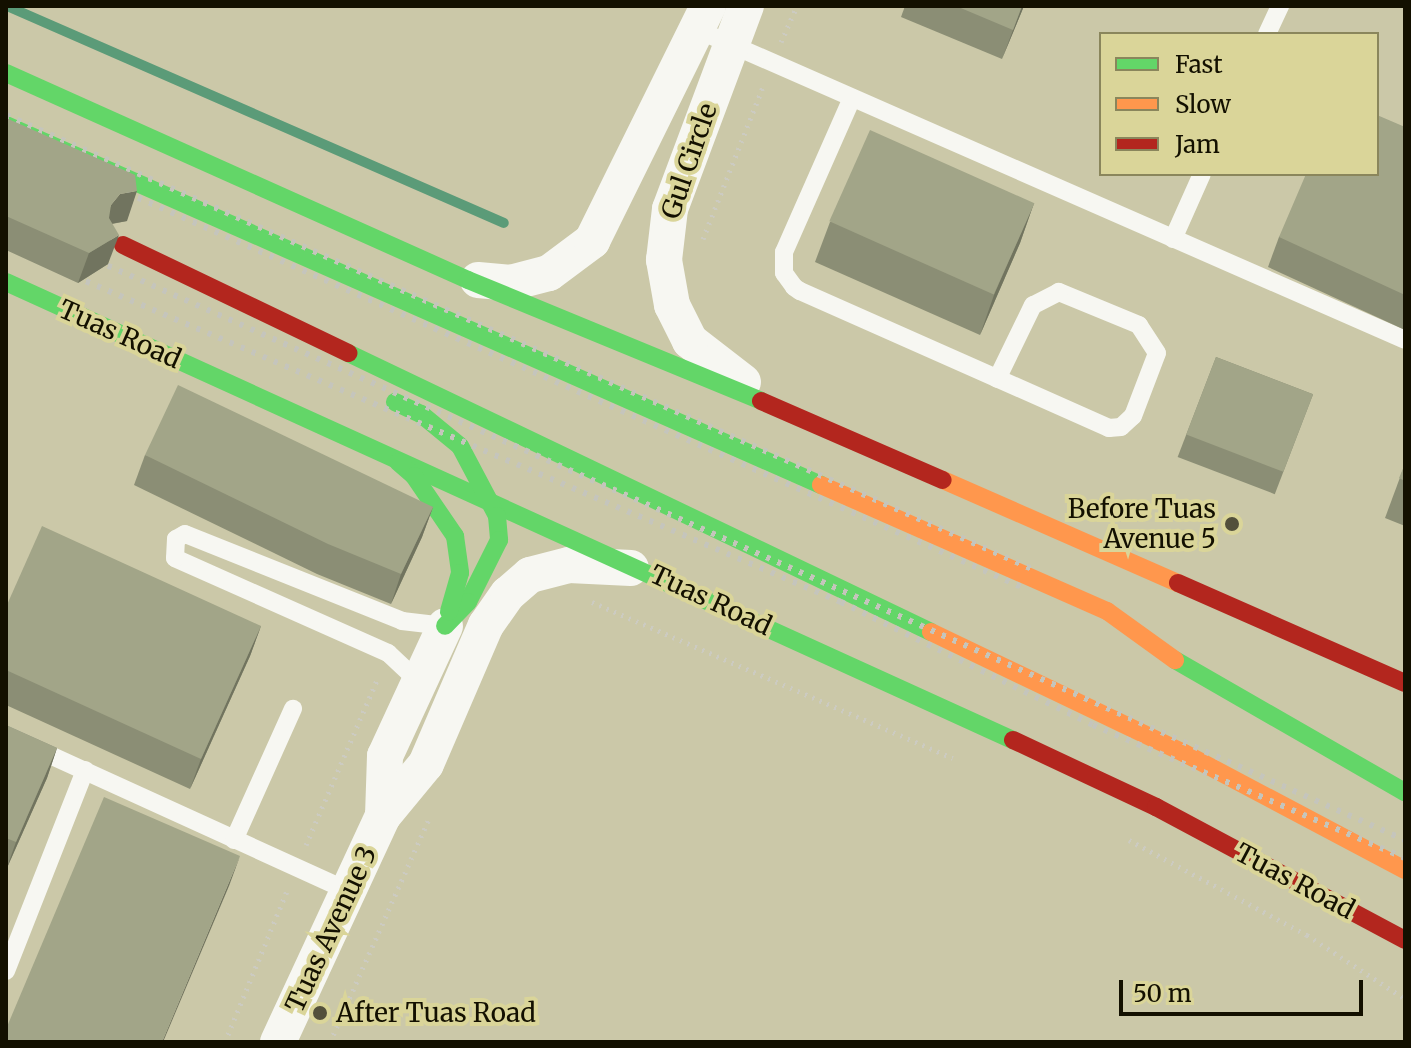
<!DOCTYPE html>
<style>
body{margin:0}
#map{position:relative;width:1411px;height:1048px;overflow:hidden;background:#cbc8a8;font-family:Merriweather,serif}
div>[style]{position:absolute}
[style*='--x']{left:calc(var(--x)*1px);top:calc(var(--y)*1px);width:calc(var(--w)*1px);rotate:calc(var(--a)*1deg)}
.stream>*{height:10px;margin:-5px;padding:0 5px;transform-origin:5px;border-radius:5px;background:#5b9b78}
.path>*{height:5px;margin-top:-2.5px;transform-origin:0;background:repeating-linear-gradient(90deg,#cccbc1 0 2px,transparent 0 8px)}
.lane>*{height:18px;margin:-9px;padding:0 9px;transform-origin:9px;border-radius:9px;background:#f7f7f2}
.street>*{height:36px;margin:-18px;padding:0 18px;transform-origin:18px;border-radius:18px;background:#f7f7f2}
.fast>*{height:18px;margin:-9px;padding:0 9px;transform-origin:9px;border-radius:9px;background:#63d668}
.slow>*{height:18px;margin:-9px;padding:0 9px;transform-origin:9px;border-radius:9px;background:#ff974d}
.jam>*{height:18px;margin:-9px;padding:0 9px;transform-origin:9px;border-radius:9px;background:#b3261e}
.rail>*{height:6px;margin-top:-3px;transform-origin:0;background:repeating-linear-gradient(90deg,#c5c5bc 0 4px,transparent 0 12px)}
.wall>*{inset:0;background:#8b8e75;transform-origin:0 0}
.shaded-wall>*{inset:0;background:#71745f}
.building>*{inset:0;background:#a2a588;transform-origin:0 0}
.dots>*{width:22px;height:22px;translate:-50% -50%;box-sizing:border-box;border:4px solid #dad599;border-radius:50%}
span{translate:-50% -50%;white-space:nowrap;text-align:center;line-height:1.15;-webkit-text-stroke:8px #dad599;paint-order:stroke}
.street-label{font-size:26px;color:#131000}
.poi-label{font-size:26px;color:#131000}
.right{translate:-100% -50%;text-align:right}
.left{translate:0 -50%;text-align:left}
.frame{position:absolute;inset:0;border:8px solid #131000;pointer-events:none}
.legend{position:absolute;left:1099px;top:32px;width:280px;height:144px;box-sizing:border-box;background:#dad599;border:2px solid #8a865c;margin:0;padding:10px 14px;list-style:none;font-size:24px;color:#131000}
.legend li{display:flex;align-items:center;gap:16px;height:40px}
.legend b{width:40px;border:2px solid #8a865c}
.scale{position:absolute;left:1119px;top:980px;width:244px;height:36px;box-sizing:border-box;border:4px solid #131000;border-top:0;padding-left:10px;font-size:24px;line-height:28px;white-space:nowrap;color:#131000;-webkit-text-stroke:6px #dad599;paint-order:stroke}
</style>
<div id="map">
<div class="stream">
<div style="--x:7;--y:6;--w:542;--a:23.59"></div>
</div>
<div class="path">
<div style="--x:781;--y:42;--w:39;--a:-66"></div>
<div style="--x:703;--y:239;--w:167;--a:-68.5"></div>
<div style="--x:592;--y:602;--w:393;--a:23.4"></div>
<div style="--x:1129;--y:840;--w:202;--a:28.1"></div>
<div style="--x:1307;--y:935;--w:117;--a:33.1"></div>
<div style="--x:306;--y:845;--w:182;--a:-66.7"></div>
<div style="--x:225;--y:1042;--w:163;--a:-67.7"></div>
<div style="--x:330;--y:1042;--w:247;--a:-66.1"></div>
</div>
<div class="lane">
<div style="--x:696;--y:29;--w:774;--a:23.68"></div>
<div style="--x:1267;--y:34;--w:31;--a:-65"></div>
<div style="--x:852;--y:98;--w:168;--a:113.8"></div>
<div style="--x:784;--y:252;--w:21;--a:90"></div>
<div style="--x:784;--y:273;--w:17;--a:54"></div>
<div style="--x:794;--y:287;--w:7;--a:34"></div>
<div style="--x:800;--y:291;--w:338;--a:23.9"></div>
<div style="--x:1109;--y:428;--w:12;--a:-5"></div>
<div style="--x:1121;--y:427;--w:16;--a:-43"></div>
<div style="--x:1133;--y:416;--w:67;--a:-69.1"></div>
<div style="--x:1157;--y:353;--w:33;--a:-123"></div>
<div style="--x:1139;--y:325;--w:87;--a:-157.6"></div>
<div style="--x:1059;--y:292;--w:29;--a:153"></div>
<div style="--x:1033;--y:305;--w:82;--a:115.9"></div>
<div style="--x:1173;--y:239;--w:71;--a:-66"></div>
<div style="--x:419;--y:682;--w:42;--a:-136.9"></div>
<div style="--x:388;--y:653;--w:233;--a:-156"></div>
<div style="--x:175;--y:558;--w:19;--a:-87"></div>
<div style="--x:176;--y:539;--w:10;--a:-29"></div>
<div style="--x:185;--y:534;--w:234;--a:21.8"></div>
<div style="--x:402;--y:621;--w:43;--a:6.6"></div>
<div style="--x:6;--y:735;--w:378;--a:24.5"></div>
<div style="--x:234;--y:840;--w:144;--a:-65.8"></div>
<div style="--x:6;--y:971;--w:216;--a:-68.5"></div>
</div>
<div class="street">
<div style="--x:478;--y:280;--w:32;--a:5"></div>
<div style="--x:510;--y:283;--w:40;--a:-14.4"></div>
<div style="--x:549;--y:273;--w:54;--a:-36.7"></div>
<div style="--x:592;--y:241;--w:262;--a:-63.7"></div>
<div style="--x:743;--y:382;--w:67;--a:-142.3"></div>
<div style="--x:690;--y:341;--w:40;--a:-116.6"></div>
<div style="--x:672;--y:305;--w:46;--a:-100.1"></div>
<div style="--x:664;--y:260;--w:51;--a:-83.3"></div>
<div style="--x:670;--y:209;--w:217;--a:-69.5"></div>
<div style="--x:383;--y:816;--w:60;--a:-88.1"></div>
<div style="--x:385;--y:756;--w:143;--a:-65.2"></div>
<div style="--x:278;--y:1042;--w:249;--a:-65.1"></div>
<div style="--x:383;--y:816;--w:67;--a:-50.4"></div>
<div style="--x:426;--y:764;--w:151;--a:-66.7"></div>
<div style="--x:486;--y:625;--w:38;--a:-55"></div>
<div style="--x:508;--y:594;--w:29;--a:-41"></div>
<div style="--x:530;--y:575;--w:40;--a:-14.4"></div>
<div style="--x:569;--y:565;--w:62;--a:2.8"></div>
</div>
<div class="fast">
<div style="--x:6;--y:73;--w:506;--a:24.13"></div>
<div style="--x:468;--y:280;--w:317;--a:22.4"></div>
<div style="--x:6;--y:125;--w:891;--a:23.83"></div>
<div style="--x:6;--y:282;--w:1106;--a:24.46"></div>
<div style="--x:348;--y:353;--w:646;--a:25.57"></div>
<div style="--x:395;--y:402;--w:29;--a:25"></div>
<div style="--x:421;--y:414;--w:50;--a:39.4"></div>
<div style="--x:460;--y:446;--w:79;--a:62.1"></div>
<div style="--x:497;--y:516;--w:24;--a:85"></div>
<div style="--x:499;--y:540;--w:69;--a:116.6"></div>
<div style="--x:468;--y:602;--w:33;--a:134"></div>
<div style="--x:398;--y:462;--w:21;--a:41"></div>
<div style="--x:414;--y:476;--w:73;--a:55.7"></div>
<div style="--x:455;--y:536;--w:37;--a:82"></div>
<div style="--x:460;--y:573;--w:40;--a:106"></div>
<div style="--x:1175;--y:660;--w:265;--a:29.9"></div>
</div>
<div class="slow">
<div style="--x:943;--y:480;--w:257;--a:23.7"></div>
<div style="--x:821;--y:485;--w:313;--a:23.8"></div>
<div style="--x:1107;--y:611;--w:84;--a:35.8"></div>
<div style="--x:931;--y:632;--w:280;--a:25.6"></div>
<div style="--x:1184;--y:753;--w:250;--a:27.9"></div>
</div>
<div class="jam">
<div style="--x:123;--y:245;--w:250;--a:25.6"></div>
<div style="--x:761;--y:401;--w:198;--a:23.5"></div>
<div style="--x:1178;--y:583;--w:248;--a:23.8"></div>
<div style="--x:1013;--y:740;--w:158;--a:25.1"></div>
<div style="--x:1156;--y:807;--w:282;--a:28.1"></div>
</div>
<div class="rail">
<div style="--x:6;--y:115;--w:1124;--a:23.87"></div>
<div style="--x:116;--y:188;--w:994;--a:23.78"></div>
<div style="--x:86;--y:256;--w:1443;--a:23.88"></div>
<div style="--x:64;--y:272;--w:844;--a:23.01"></div>
<div style="--x:841;--y:602;--w:280;--a:26"></div>
<div style="--x:1093;--y:725;--w:339;--a:23.1"></div>
</div>
<div class="wall">
<div style="clip-path:polygon(905px 6px,1024px 6px,1002px 59px,901px 17px)"></div>
<div style="clip-path:polygon(6px 118px,127px 221px,112px 224px,108px 264px,78px 283px,6px 250px)"></div>
<div style="clip-path:polygon(1405px 127px,1405px 330px,1268px 267px,1279px 237px)"></div>
<div style="clip-path:polygon(1034px 203px,1020px 243px,980px 335px,815px 262px,830px 222px)"></div>
<div style="left:1216px;top:357px;width:104px;height:107px;rotate:21deg"></div>
<div style="clip-path:polygon(145px 455px,433px 507px,422px 537px,391px 604px,317px 574px,134px 485px)"></div>
<div style="clip-path:polygon(1405px 464px,1405px 526px,1385px 518px)"></div>
<div style="clip-path:polygon(6px 607px,261px 626px,250px 656px,190px 789px,6px 705px)"></div>
<div style="clip-path:polygon(6px 725px,57px 748px,47px 778px,6px 870px)"></div>
</div>
<div class="shaded-wall">
<div style="clip-path:polygon(1022px 6px,1024px 6px,1002px 59px,1013px 30px)"></div>
<div style="clip-path:polygon(137px 191px,127px 221px,110px 224px,100px 235px,111px 205px,120px 194px)"></div>
<div style="clip-path:polygon(1034px 203px,1020px 243px,980px 335px,994px 295px)"></div>
<div style="clip-path:polygon(119px 235px,108px 264px,78px 283px,89px 253px)"></div>
<div style="clip-path:polygon(433px 507px,422px 537px,391px 604px,401px 574px)"></div>
<div style="clip-path:polygon(261px 626px,250px 656px,190px 789px,201px 759px)"></div>
<div style="clip-path:polygon(57px 748px,47px 778px,6px 870px,16px 842px)"></div>
<div style="clip-path:polygon(240px 856px,229px 886px,163px 1042px,162px 1042px)"></div>
</div>
<div class="building">
<div style="clip-path:polygon(956px 6px,1022px 6px,1013px 30px)"></div>
<div style="clip-path:polygon(1377px 115px,1405px 127px,1405px 295px,1279px 237px,1306px 174px,1377px 174px)"></div>
<div style="clip-path:polygon(6px 118px,135px 175px,137px 191px,120px 194px,111px 205px,109px 218px,119px 235px,89px 253px,6px 216px)"></div>
<div style="left:870px;top:130px;width:180px;height:100px;rotate:24deg"></div>
<div style="left:1216px;top:357px;width:104px;height:83px;rotate:21deg"></div>
<div style="clip-path:polygon(178px 385px,433px 507px,401px 574px,328px 544px,145px 455px)"></div>
<div style="clip-path:polygon(1405px 464px,1405px 481px,1399px 478px)"></div>
<div style="clip-path:polygon(42px 526px,261px 626px,201px 759px,6px 670px,6px 607px)"></div>
<div style="clip-path:polygon(6px 725px,57px 748px,16px 842px,6px 838px)"></div>
<div style="clip-path:polygon(104px 797px,240px 856px,162px 1042px,6px 1042px,6px 1029px)"></div>
</div>
<div class="dots">
<div style="left:1232px;top:524px;background:#53503b"></div>
<div style="left:320px;top:1013px;background:#53503b"></div>
</div>
<div class="street-label">
<span style="left:689px;top:161px;rotate:-71deg">Gul Circle</span>
<span style="left:120px;top:334px;rotate:24deg">Tuas Road</span>
<span style="left:711px;top:600px;rotate:25deg">Tuas Road</span>
<span style="left:1295px;top:881px;rotate:28deg">Tuas Road</span>
<span style="left:331px;top:929px;rotate:-65deg">Tuas Avenue 3</span>
</div>
<div class="poi-label">
<span class="right" style="left:1216px;top:524px">Before Tuas<br>Avenue 5</span>
<span class="left" style="left:336px;top:1013px">After Tuas Road</span>
</div>
<div class="frame"></div>
<ul class="legend">
<li><b style="height:10px;background:#63d668"></b>Fast</li>
<li><b style="height:10px;background:#ff974d"></b>Slow</li>
<li><b style="height:10px;background:#b3261e"></b>Jam</li>
</ul>
<div class="scale">50 m</div>
</div>
